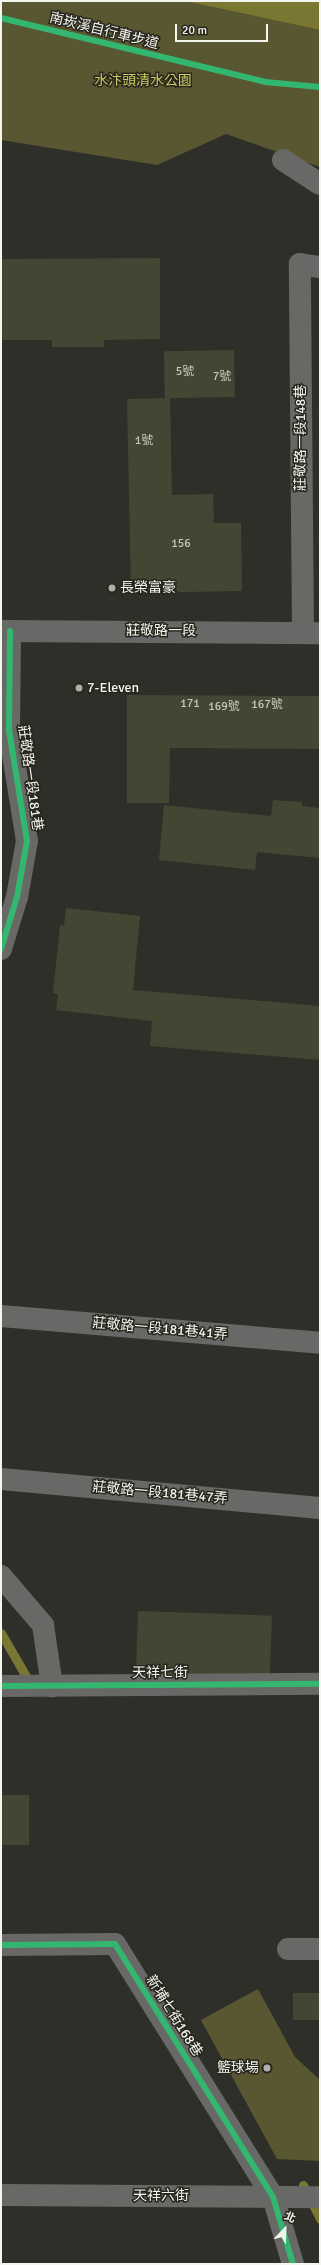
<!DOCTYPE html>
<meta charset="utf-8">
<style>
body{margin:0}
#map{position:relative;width:321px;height:2265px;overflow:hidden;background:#2f2f29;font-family:Signika,"Noto Sans TC",sans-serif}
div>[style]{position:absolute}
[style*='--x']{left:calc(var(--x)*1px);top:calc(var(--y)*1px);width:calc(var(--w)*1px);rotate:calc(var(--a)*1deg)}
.green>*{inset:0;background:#595731}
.water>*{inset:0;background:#7a7733}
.stream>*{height:9px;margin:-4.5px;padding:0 4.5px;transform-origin:4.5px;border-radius:4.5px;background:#7a7733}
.building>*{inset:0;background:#454533;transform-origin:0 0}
.minor>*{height:22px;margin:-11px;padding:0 11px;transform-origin:11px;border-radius:11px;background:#686866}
.cycleway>*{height:6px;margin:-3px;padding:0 3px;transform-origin:3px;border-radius:3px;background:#33b770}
.dots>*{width:11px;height:11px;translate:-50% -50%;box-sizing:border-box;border:2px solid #27271e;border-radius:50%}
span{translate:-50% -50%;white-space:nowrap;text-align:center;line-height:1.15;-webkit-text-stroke:3px #27271e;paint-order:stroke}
.number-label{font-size:12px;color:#c9c9c0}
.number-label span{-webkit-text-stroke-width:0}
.street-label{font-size:14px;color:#f5f5ef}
.park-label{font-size:14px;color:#cfca63}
.poi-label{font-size:14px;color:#f5f5ef}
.left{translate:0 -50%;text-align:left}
.right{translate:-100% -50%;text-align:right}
.frame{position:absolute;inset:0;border:2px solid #f5f5ef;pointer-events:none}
.north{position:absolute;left:265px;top:2209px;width:40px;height:40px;-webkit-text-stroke:3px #27271e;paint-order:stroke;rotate:23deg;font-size:11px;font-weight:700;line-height:16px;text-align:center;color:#f5f5ef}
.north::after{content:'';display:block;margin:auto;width:14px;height:18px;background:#f5f5ef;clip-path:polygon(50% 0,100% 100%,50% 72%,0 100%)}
.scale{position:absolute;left:175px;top:24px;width:93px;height:18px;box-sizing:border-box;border:2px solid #f5f5ef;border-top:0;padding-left:5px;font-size:12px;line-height:14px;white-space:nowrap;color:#f5f5ef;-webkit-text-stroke:3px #27271e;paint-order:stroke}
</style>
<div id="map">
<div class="green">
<div style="clip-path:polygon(1px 1px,184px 1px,320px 30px,320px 167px,226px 134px,157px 165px,1px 140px)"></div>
<div style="clip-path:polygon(258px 1989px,295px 2057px,320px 2080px,320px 2161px,277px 2159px,201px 2020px)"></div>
</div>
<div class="water">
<div style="clip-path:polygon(184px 1px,320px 1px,320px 30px)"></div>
</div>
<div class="stream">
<div style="--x:1;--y:1633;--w:60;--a:60"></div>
<div style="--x:303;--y:2185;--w:38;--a:63"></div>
</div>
<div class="building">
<div style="clip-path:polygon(160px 258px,160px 339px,104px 340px,104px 347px,52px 347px,52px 340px,1px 340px,1px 259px)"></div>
<div style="left:234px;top:350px;width:47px;height:70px;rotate:89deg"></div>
<div style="clip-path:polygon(170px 398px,172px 495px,213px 494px,214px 523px,241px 523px,242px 591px,131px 593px,127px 399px)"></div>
<div style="clip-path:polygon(127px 695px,320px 696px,320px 749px,170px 748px,169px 803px,127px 803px)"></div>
<div style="clip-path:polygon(273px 800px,302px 802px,302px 806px,320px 808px,320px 858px,257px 852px,255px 870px,159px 860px,164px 805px,271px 816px)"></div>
<div style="clip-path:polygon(66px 908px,140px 916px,133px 990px,320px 1006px,320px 1060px,150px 1046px,152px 1021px,56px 1010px,58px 994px,53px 993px,60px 925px,64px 926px)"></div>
<div style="left:138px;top:1611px;width:134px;height:62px;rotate:2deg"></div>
<div style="left:1px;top:1795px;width:28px;height:50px"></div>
<div style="left:320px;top:1993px;width:27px;height:27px;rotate:90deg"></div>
</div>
<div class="minor">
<div style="--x:283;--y:160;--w:44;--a:33"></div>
<div style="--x:1;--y:631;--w:319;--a:0.4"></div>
<div style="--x:303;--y:632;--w:368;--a:-90.5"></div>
<div style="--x:300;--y:264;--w:20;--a:9"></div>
<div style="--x:1;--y:949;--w:54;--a:-72.9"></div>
<div style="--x:17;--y:897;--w:57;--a:-79.9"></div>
<div style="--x:27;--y:841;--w:112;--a:-99.2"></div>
<div style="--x:9;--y:730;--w:99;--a:-89.4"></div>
<div style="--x:1;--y:1316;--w:320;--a:4.8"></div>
<div style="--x:1;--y:1479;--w:320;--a:5.2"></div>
<div style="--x:1;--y:1576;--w:65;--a:49.4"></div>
<div style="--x:43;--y:1625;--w:62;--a:81.6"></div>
<div style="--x:1;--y:1686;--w:319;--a:-0.4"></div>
<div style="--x:1;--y:1945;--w:114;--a:-0.5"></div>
<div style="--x:115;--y:1944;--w:298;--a:58"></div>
<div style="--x:273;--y:2197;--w:70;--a:73.4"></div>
<div style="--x:288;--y:1949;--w:32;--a:0"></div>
<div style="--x:1;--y:2195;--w:319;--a:0.4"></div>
</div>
<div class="cycleway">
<div style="--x:1;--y:18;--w:272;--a:13.6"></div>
<div style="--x:265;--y:82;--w:55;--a:5.2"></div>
<div style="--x:1;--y:949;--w:54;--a:-72.9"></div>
<div style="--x:17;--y:897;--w:57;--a:-79.9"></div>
<div style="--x:27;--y:841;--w:112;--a:-99.2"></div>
<div style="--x:9;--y:730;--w:99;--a:-89.4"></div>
<div style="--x:1;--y:1686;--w:319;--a:-0.4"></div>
<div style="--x:1;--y:1945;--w:114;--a:-0.5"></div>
<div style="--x:115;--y:1944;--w:298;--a:58"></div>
<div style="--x:273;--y:2197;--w:70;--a:73.4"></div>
</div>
<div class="dots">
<div style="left:112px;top:588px;background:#b0b0aa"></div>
<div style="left:79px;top:688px;background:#b0b0aa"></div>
<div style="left:267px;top:2068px;background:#b0b0aa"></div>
</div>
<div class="number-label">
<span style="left:185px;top:372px">5號</span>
<span style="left:222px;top:377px">7號</span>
<span style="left:144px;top:441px">1號</span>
<span style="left:181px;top:544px">156</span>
<span style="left:190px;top:704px">171</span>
<span style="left:267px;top:705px">167號</span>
<span style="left:224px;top:707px">169號</span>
</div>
<div class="street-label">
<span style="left:104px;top:31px;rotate:14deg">南崁溪自行車步道</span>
<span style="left:301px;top:438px;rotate:-90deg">莊敬路一段148巷</span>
<span style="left:161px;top:631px">莊敬路一段</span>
<span style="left:30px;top:778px;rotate:82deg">莊敬路一段181巷</span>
<span style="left:160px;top:1329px;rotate:5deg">莊敬路一段181巷41弄</span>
<span style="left:160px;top:1493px;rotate:5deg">莊敬路一段181巷47弄</span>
<span style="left:160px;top:1673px">天祥七街</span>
<span style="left:174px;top:2016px;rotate:58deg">新埔七街168巷</span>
<span style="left:161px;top:2196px">天祥六街</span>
</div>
<div class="park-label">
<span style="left:143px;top:81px">水汴頭清水公園</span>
</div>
<div class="poi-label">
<span class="left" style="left:120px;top:588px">長榮富豪</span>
<span class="left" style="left:87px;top:688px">7-Eleven</span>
<span class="right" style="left:259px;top:2068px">籃球場</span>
</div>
<div class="frame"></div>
<div class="north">北</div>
<div class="scale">20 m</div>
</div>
